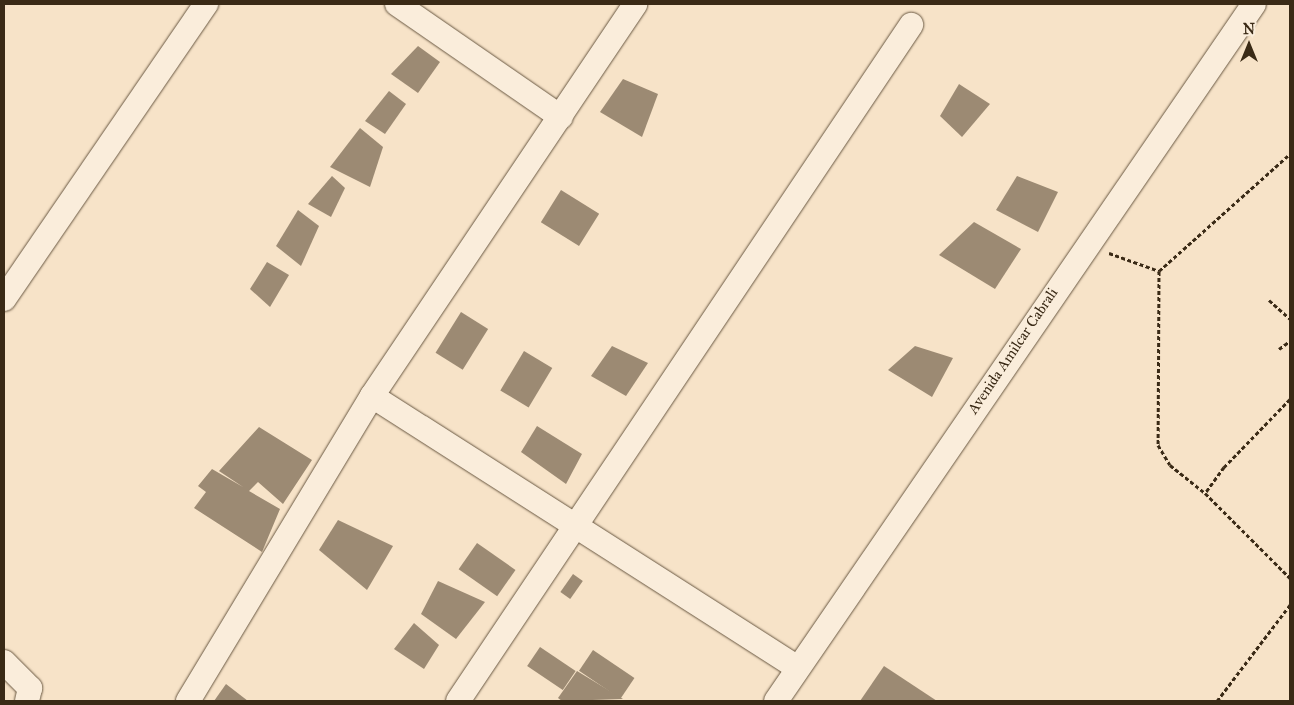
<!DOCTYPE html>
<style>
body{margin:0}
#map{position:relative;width:1294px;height:705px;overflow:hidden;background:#f7e3c8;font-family:"IM FELL Great Primer",serif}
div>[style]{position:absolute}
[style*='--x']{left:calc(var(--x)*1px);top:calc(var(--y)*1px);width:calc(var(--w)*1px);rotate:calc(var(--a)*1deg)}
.building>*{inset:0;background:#9c8a73;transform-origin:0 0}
.path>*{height:3px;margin-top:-1.5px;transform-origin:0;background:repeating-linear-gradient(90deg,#3a2a16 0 4px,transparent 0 6.5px)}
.roads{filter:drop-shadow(0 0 1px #695842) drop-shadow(0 0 1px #695842)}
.street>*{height:24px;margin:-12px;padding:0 12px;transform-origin:12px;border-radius:12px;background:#faeddb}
span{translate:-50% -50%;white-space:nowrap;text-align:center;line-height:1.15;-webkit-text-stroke:5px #faeddb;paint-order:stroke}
.street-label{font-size:15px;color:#3a2a16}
.frame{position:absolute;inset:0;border:5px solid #3a2a16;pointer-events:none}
.north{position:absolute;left:1224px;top:20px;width:50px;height:50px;-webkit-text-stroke:4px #faeddb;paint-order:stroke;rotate:0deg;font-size:14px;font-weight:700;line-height:20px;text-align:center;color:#3a2a16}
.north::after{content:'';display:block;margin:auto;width:18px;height:22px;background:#3a2a16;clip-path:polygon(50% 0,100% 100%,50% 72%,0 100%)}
</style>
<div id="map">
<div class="building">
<div style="clip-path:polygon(418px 46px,440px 62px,418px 93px,391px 74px)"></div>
<div style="clip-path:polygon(623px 79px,658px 94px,642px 137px,600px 112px)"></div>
<div style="clip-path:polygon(959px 84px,990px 104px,962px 137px,940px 116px)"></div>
<div style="clip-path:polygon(389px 91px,406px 104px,385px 134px,365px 121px)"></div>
<div style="clip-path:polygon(360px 128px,383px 147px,370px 187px,330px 167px)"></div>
<div style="clip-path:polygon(332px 176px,345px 188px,331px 217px,308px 204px)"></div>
<div style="clip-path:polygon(1017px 176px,1058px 192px,1038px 232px,996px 210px)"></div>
<div style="left:561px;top:190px;width:45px;height:38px;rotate:32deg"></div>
<div style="clip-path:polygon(298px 210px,319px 226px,301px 266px,276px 246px)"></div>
<div style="clip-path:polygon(974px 222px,1021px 249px,995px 289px,939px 255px)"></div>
<div style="clip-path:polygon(267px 262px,289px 275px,270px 307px,250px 289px)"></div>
<div style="left:461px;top:312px;width:32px;height:48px;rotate:32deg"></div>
<div style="clip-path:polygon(612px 346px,648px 363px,626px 396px,591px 376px)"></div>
<div style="clip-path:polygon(915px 346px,953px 358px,932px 397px,888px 370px)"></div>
<div style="left:524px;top:351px;width:33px;height:46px;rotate:31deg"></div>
<div style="clip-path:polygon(537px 426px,582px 454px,566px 484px,521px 452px)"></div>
<div style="clip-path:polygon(259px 427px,312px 460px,283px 504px,258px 482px,249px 491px,280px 509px,262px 552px,194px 508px,206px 492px,198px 486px,212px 469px,243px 487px,219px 471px)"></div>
<div style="clip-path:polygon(338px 520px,393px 546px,367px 590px,319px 550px)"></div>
<div style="left:477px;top:543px;width:47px;height:32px;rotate:35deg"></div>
<div style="left:573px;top:574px;width:12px;height:22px;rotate:35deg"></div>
<div style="clip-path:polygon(438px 581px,485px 602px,456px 639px,421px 614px)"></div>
<div style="clip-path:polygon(414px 623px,439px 645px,424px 669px,394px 649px)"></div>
<div style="left:540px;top:647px;width:43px;height:23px;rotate:34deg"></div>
<div style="left:593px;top:650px;width:50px;height:25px;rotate:34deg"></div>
<div style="clip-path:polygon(884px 666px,937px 701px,860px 701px)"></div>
<div style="clip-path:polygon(577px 671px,623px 699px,562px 701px,558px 698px)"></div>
<div style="clip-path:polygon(226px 684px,248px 701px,214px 701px)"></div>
</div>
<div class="path">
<div style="--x:1109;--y:253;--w:53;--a:19.8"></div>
<div style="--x:1159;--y:271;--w:174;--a:90.3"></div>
<div style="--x:1158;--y:445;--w:23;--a:59"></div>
<div style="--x:1170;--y:465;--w:45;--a:38.7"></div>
<div style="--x:1159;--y:271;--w:176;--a:-41.8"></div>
<div style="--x:1269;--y:300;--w:28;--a:42"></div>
<div style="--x:1279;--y:349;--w:14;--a:-36"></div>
<div style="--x:1290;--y:399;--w:95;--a:134.1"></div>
<div style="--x:1224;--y:467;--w:32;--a:126"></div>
<div style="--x:1205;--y:493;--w:120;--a:45"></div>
<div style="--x:1217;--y:701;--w:121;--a:-52.8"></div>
</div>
<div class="roads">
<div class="street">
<div style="--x:397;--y:4;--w:199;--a:34.6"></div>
<div style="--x:4;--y:299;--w:358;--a:-55.6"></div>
<div style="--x:372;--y:396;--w:505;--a:32.56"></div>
<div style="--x:4;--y:662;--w:37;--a:45"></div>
<div style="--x:30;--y:688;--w:13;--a:103"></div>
<div style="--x:188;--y:701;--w:356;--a:-58.9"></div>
<div style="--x:372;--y:396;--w:472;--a:-56.1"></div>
<div style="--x:458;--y:701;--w:814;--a:-56.17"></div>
<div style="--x:776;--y:701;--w:845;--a:-55.56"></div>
</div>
</div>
<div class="street-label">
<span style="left:1013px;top:351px;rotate:-56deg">Avenida Amilcar Cabrali</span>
</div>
<div class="frame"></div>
<div class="north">N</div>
</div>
